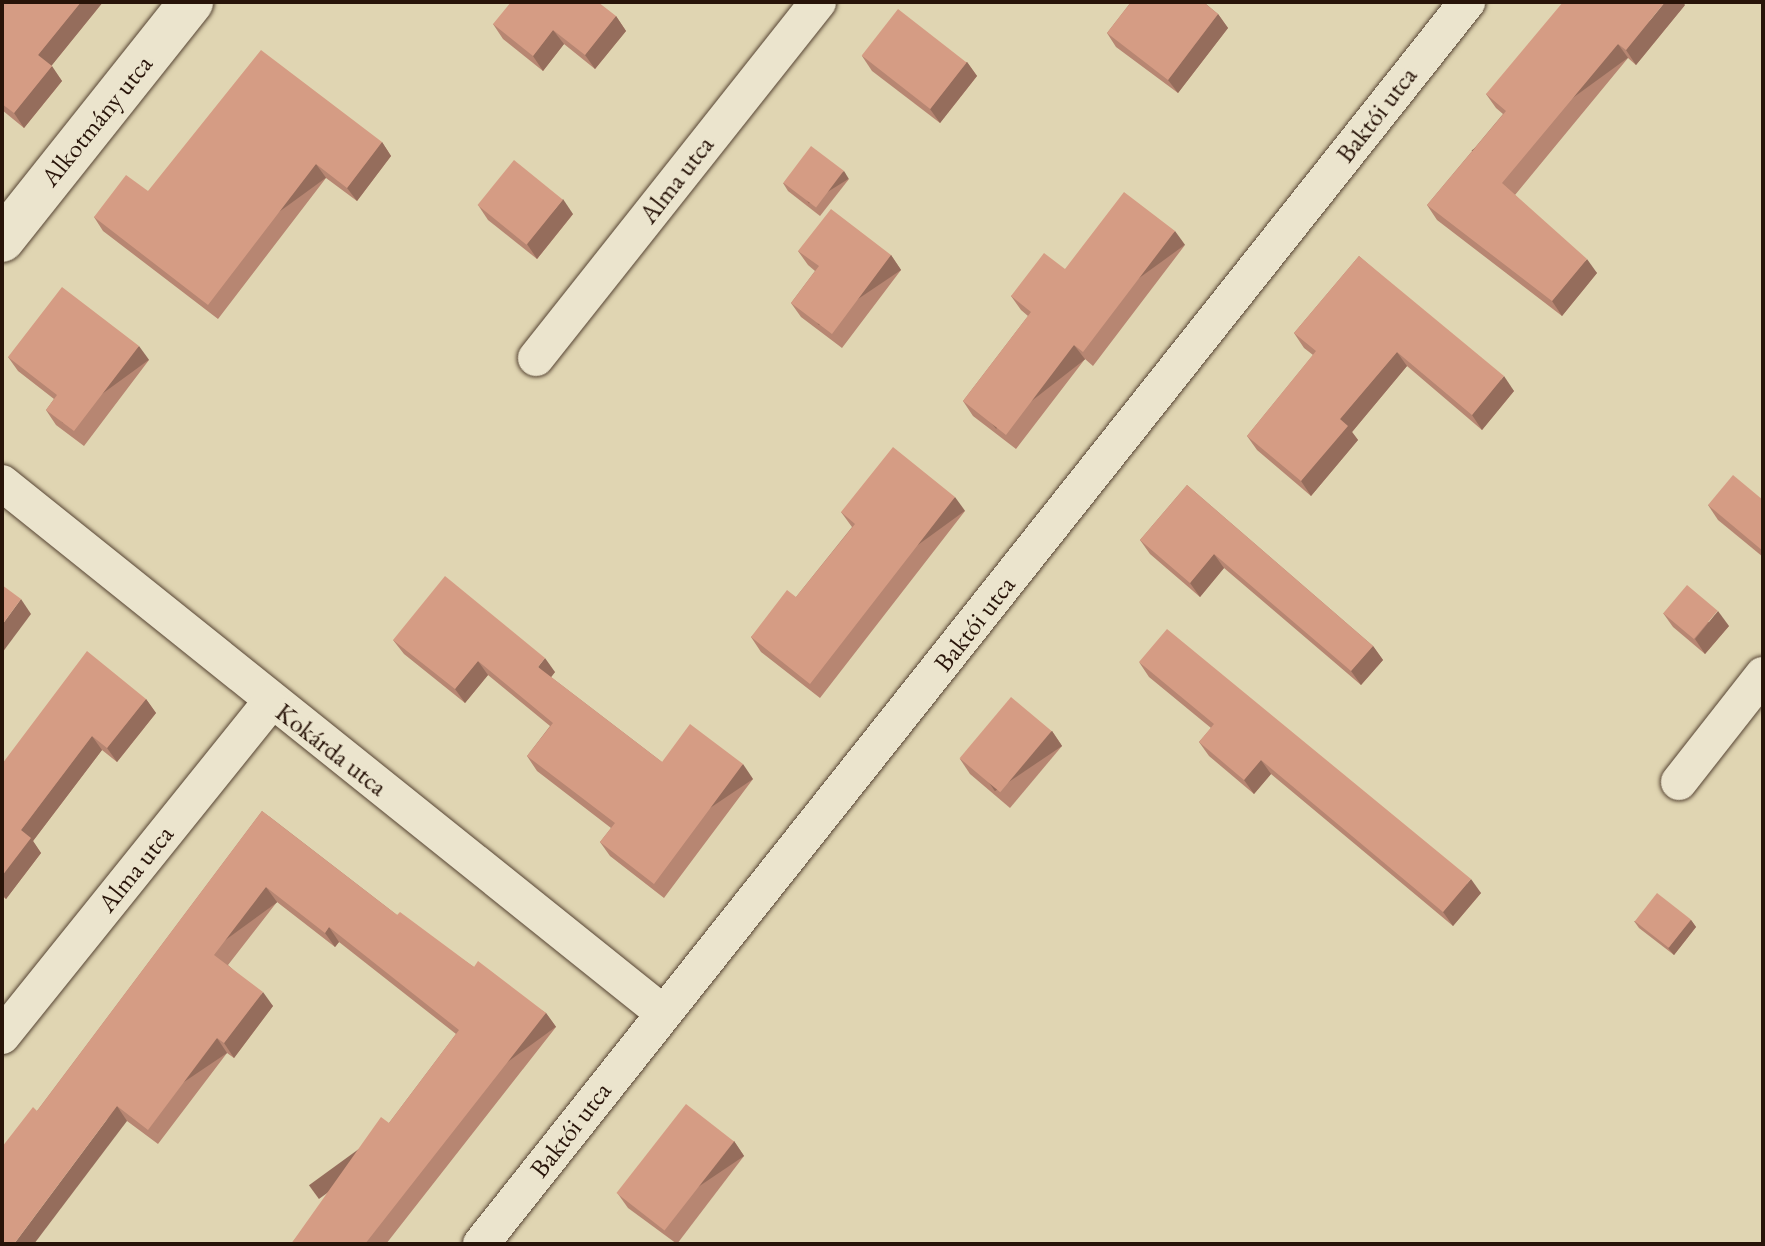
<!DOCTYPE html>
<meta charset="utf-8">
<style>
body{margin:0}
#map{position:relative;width:1765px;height:1246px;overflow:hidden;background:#e0d5b2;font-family:"EB Garamond",serif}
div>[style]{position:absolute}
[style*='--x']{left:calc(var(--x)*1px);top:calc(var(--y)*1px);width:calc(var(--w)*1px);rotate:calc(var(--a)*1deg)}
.roads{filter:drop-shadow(0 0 2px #564433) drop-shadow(0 0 2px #564433)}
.minor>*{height:36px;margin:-18px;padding:0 18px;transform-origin:18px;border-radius:18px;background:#ebe4cd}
.tertiary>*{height:44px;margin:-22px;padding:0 22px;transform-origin:22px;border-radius:22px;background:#ebe4cd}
.wall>*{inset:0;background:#b78672}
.shaded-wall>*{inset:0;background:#956d5c;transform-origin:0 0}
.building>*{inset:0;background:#d59c84;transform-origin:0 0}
span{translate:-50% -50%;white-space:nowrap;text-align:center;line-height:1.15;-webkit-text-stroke:7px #ebe4cd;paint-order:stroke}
.street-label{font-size:26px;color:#281409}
.frame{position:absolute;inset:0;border:4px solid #281409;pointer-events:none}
</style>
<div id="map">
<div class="roads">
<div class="minor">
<div style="--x:536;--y:358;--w:454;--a:-51.6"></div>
<div style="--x:2;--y:483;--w:847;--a:38.72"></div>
<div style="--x:1679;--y:782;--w:136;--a:-51.9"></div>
<div style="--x:2;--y:1036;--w:429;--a:-51.2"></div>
<div style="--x:481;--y:1244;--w:1586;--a:-51.55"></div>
</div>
<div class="tertiary">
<div style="--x:2;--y:240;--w:304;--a:-51.5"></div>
</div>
</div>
<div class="wall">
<div style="clip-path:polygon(2px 2px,103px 2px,51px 66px,62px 81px,24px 128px,2px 110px)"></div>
<div style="clip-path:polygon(1131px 2px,1207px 2px,1206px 4px,1218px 14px,1228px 28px,1178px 93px,1116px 47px,1107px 33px)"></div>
<div style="clip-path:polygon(1685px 5px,1636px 65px,1628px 58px,1515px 195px,1597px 273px,1562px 316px,1437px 220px,1427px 205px,1503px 114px,1496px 108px,1486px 94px)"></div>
<div style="clip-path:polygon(616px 16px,626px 31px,595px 69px,564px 44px,543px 71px,503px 39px,493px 24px)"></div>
<div style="clip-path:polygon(862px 56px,967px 62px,977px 76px,940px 123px,872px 71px)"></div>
<div style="clip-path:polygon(382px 142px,391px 156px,357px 201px,326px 178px,218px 319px,103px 231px,94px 217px,148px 191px)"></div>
<div style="clip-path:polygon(849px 179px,820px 216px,788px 191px,783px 183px)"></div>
<div style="clip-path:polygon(478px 205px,573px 214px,537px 259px,488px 220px)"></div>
<div style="clip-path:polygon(1185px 245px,1093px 366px,1085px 359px,1016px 449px,973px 416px,963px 401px,1028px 316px,1021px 310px,1011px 296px,1065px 269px)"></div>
<div style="clip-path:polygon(798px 251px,891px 255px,901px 270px,842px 348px,801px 317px,791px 303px,815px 271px,808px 265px)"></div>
<div style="clip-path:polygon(1359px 256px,1514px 391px,1482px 430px,1407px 366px,1352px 432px,1358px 440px,1311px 496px,1257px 450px,1247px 436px,1313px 355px,1304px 348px,1294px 333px)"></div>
<div style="clip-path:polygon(8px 357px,149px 360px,84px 446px,56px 425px,46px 410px,54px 399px,18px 371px)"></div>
<div style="clip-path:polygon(1187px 485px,1373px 646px,1383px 660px,1361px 685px,1224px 568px,1200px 597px,1150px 554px,1140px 540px)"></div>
<div style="clip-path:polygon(1763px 500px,1763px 557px,1718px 520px,1708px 505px)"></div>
<div style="clip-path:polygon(965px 511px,820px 698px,761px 652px,751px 637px,796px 597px,852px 527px,841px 512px)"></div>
<div style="clip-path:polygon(1663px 613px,1729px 626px,1705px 654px,1673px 627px)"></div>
<div style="clip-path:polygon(393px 640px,555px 672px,551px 677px,662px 762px,753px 779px,664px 898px,610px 856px,600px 842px,611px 828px,537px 771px,527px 756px,550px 726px,488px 675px,465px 703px,404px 654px)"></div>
<div style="clip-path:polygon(1139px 662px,1481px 893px,1453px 926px,1271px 774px,1254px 794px,1209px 756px,1199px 742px,1211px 728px,1149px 677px)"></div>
<div style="clip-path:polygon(146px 699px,156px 713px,117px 762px,102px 750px,33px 841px,41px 853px,6px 899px,2px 896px,2px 764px)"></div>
<div style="clip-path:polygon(1052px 731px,1062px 746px,1010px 808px,970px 774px,960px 759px)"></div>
<div style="clip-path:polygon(262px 811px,397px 915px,474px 967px,546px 1013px,556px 1027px,386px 1244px,291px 1244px,389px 1123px,456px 1034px,339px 942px,335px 947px,277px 902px,228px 965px,273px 1006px,234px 1058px,227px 1053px,158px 1144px,127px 1121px,37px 1111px)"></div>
<div style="clip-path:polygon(1691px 920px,1696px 927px,1674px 955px,1639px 928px,1634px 921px)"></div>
<div style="clip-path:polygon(734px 1141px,744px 1156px,677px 1244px,628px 1208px,618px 1194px)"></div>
</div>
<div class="shaded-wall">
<div style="clip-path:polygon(81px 2px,103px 2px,48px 70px,38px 55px)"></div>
<div style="clip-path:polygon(1665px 2px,1683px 2px,1685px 5px,1636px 65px,1626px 50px)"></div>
<div style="clip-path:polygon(1218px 14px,1228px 28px,1178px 93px,1168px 80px)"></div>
<div style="clip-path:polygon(616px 16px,626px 31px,595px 69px,585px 55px)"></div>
<div style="clip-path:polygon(553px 30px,564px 44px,543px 71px,533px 56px)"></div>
<div style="left:1618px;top:44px;width:17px;height:181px;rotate:54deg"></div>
<div style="clip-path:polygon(967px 62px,977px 76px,940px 123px,930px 109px)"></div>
<div style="clip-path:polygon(52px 66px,62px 81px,24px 128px,14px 113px)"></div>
<div style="clip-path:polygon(382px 142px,391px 156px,357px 201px,347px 188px)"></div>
<div style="left:316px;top:164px;width:17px;height:178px;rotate:54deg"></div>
<div style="left:844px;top:171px;width:9px;height:47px;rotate:58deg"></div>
<div style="clip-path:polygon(563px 199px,573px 214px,537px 259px,527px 244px)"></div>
<div style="left:1175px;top:231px;width:17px;height:152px;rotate:54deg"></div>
<div style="left:891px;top:255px;width:18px;height:99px;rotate:56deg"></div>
<div style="clip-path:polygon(1587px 259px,1597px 273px,1562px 316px,1552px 301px)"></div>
<div style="left:1074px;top:345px;width:18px;height:113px;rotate:52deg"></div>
<div style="left:139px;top:346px;width:17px;height:107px;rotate:54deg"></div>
<div style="clip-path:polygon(1397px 352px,1407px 366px,1352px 432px,1358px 440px,1311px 496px,1301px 481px,1340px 419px)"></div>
<div style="clip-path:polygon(1504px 376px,1514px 391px,1482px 430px,1472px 415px)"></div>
<div style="left:955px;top:497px;width:17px;height:237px;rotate:54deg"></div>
<div style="clip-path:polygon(1214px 554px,1224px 568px,1200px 597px,1190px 583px)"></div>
<div style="clip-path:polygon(21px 599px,31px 614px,2px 653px,2px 625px)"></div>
<div style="clip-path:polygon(1718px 611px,1729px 626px,1705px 654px,1695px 639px)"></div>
<div style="clip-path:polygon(1373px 646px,1383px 660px,1361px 685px,1351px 671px)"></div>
<div style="clip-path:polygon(545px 658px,555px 672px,548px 681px,538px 667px)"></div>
<div style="clip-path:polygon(478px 661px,488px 675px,465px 703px,455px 689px)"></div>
<div style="clip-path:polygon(146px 699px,156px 713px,117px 762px,107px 748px)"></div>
<div style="left:1052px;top:731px;width:18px;height:81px;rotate:56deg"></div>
<div style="clip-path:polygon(92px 736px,102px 750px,33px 841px,41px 853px,6px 899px,2px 893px,2px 876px,21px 830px)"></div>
<div style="clip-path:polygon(1261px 760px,1271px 774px,1254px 794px,1244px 780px)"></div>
<div style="left:743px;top:764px;width:18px;height:149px;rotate:56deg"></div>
<div style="clip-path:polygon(1471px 879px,1481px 893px,1453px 926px,1443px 912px)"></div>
<div style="left:266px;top:887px;width:19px;height:86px;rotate:54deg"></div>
<div style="clip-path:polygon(1691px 920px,1696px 927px,1674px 955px,1668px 948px)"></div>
<div style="clip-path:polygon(329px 927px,339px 942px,335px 947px,325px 933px)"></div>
<div style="clip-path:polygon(263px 992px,273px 1006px,234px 1058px,224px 1043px)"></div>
<div style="left:546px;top:1013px;width:17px;height:293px;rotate:54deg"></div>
<div style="left:217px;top:1038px;width:18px;height:115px;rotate:56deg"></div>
<div style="clip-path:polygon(117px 1106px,127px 1121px,34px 1244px,14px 1244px)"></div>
<div style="left:734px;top:1141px;width:18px;height:112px;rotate:56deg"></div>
</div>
<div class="building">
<div style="clip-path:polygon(2px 2px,81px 2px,38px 55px,52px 66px,14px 113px,2px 104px)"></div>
<div style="clip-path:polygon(511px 2px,598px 2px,616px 16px,585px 55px,553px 30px,533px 56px,493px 24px)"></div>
<div style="clip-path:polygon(1131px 2px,1203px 2px,1218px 14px,1168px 80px,1107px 33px)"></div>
<div style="clip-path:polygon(1563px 2px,1665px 2px,1626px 50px,1618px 44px,1502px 183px,1587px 259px,1552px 301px,1427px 205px,1506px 111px,1486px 94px)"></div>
<div style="left:898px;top:9px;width:87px;height:59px;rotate:38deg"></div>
<div style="clip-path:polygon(261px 50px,382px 142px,347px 188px,316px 164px,208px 305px,94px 217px,126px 175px,148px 191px)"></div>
<div style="left:811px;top:146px;width:41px;height:46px;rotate:37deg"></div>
<div style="left:514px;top:160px;width:63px;height:58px;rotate:39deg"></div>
<div style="clip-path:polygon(1124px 192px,1175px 231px,1083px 352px,1074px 345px,1006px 435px,963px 401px,1031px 312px,1011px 296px,1044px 253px,1065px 269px)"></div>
<div style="clip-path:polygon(831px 209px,891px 255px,832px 334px,791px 303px,819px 266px,798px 251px)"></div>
<div style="clip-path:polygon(1359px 256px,1504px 376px,1472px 415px,1397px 352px,1340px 419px,1348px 426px,1301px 481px,1247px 436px,1316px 351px,1294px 333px)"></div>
<div style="clip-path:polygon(62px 287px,139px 346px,74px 431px,46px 410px,57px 395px,8px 357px)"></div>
<div style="clip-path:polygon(893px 447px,955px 497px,810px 684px,751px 637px,787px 590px,796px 597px,855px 524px,841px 512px)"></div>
<div style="clip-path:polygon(1733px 475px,1763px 500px,1763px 551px,1708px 505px)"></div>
<div style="clip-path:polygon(1187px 485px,1373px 646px,1351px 671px,1214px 554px,1190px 583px,1140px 540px)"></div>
<div style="clip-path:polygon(445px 576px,545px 658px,538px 667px,662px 762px,690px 724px,743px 764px,654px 884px,600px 842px,615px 823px,527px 756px,553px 723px,478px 661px,455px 689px,393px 640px)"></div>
<div style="clip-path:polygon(2px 585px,21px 599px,2px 625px)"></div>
<div style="left:1687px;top:585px;width:40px;height:37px;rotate:40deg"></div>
<div style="clip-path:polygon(1167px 629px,1471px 879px,1443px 912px,1261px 760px,1244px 780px,1199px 742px,1214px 724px,1139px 662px)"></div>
<div style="clip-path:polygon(87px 651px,146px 699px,107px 748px,92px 736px,21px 830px,31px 838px,2px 876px,2px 764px)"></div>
<div style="left:1011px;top:697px;width:53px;height:80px;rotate:40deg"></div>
<div style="clip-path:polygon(262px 811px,397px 915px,400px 912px,474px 967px,478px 961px,546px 1013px,365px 1244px,291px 1244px,381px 1117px,389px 1123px,459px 1030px,329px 927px,325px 933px,266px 887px,214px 955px,263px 992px,224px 1043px,217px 1038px,148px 1130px,117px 1106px,14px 1244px,2px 1244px,2px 1147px,33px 1107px,37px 1111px)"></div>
<div style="left:1657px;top:893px;width:43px;height:36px;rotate:38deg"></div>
<div style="left:686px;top:1104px;width:61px;height:113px;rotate:38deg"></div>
</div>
<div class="street-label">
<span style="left:1377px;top:115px;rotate:-52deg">Baktói utca</span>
<span style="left:97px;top:121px;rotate:-51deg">Alkotmány utca</span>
<span style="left:677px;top:180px;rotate:-52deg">Alma utca</span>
<span style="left:975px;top:624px;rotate:-52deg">Baktói utca</span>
<span style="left:331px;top:750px;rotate:38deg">Kokárda utca</span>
<span style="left:136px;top:869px;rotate:-51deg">Alma utca</span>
<span style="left:571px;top:1130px;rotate:-52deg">Baktói utca</span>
</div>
<div class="frame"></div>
</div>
